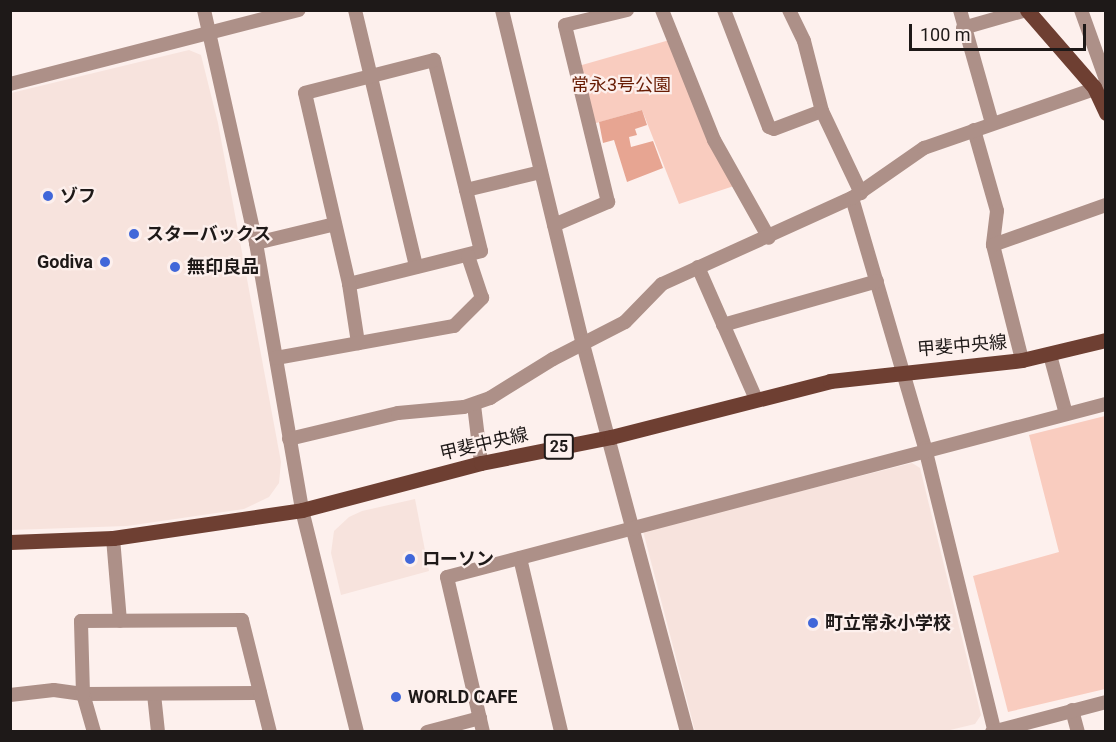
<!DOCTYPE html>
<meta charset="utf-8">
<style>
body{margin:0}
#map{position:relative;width:1116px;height:742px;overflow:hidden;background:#fdf0ed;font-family:Roboto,"Noto Sans JP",sans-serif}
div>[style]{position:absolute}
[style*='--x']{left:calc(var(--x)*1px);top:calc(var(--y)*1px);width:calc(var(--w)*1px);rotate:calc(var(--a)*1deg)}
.built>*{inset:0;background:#f7e3dd}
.green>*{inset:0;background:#f9ccbf}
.forest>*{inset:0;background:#e7a592}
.minor>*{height:14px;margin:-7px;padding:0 7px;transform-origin:7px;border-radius:7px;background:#ad9088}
.major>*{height:15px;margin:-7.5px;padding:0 7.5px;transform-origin:7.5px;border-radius:7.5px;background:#6e3f32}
.dots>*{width:16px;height:16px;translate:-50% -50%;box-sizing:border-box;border:3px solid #fdf0ed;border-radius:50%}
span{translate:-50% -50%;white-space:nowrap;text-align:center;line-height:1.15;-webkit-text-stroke:4.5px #fdf0ed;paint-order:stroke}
.shield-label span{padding:2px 4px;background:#fdf0ed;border:2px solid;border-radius:4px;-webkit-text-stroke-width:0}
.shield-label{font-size:16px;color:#1e1918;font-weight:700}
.park-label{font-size:18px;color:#681c04}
.poi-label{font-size:18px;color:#1e1918;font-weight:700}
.left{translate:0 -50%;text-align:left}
.right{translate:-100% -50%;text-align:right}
.street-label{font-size:18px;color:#1e1918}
.frame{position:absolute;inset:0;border:12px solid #1e1918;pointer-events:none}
.scale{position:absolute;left:909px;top:24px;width:177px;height:27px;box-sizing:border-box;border:3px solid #1e1918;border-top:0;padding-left:8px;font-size:18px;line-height:21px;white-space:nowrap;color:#1e1918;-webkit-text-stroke:4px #fdf0ed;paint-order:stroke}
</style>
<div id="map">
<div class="built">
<div style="clip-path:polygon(189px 50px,201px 55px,218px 123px,281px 462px,279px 483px,269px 497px,244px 509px,127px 526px,11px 530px,11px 93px)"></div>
<div style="clip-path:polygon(912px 463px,920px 468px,981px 715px,975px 724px,946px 731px,695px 731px,643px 531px)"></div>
<div style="clip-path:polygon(415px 499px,429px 571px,341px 595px,331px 553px,334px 531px,349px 517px,362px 511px)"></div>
</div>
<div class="green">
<div style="clip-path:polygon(673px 39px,737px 185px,679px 204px,642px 110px,589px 125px,575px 67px)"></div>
<div style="clip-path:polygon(1105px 416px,1105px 689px,1008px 712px,973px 576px,1059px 552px,1029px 435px)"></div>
</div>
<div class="forest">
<div style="clip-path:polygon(642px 110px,647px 125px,635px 129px,637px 135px,629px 137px,631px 147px,653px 141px,663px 168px,627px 182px,614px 140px,603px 143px,599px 122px)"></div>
</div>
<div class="minor">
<div style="--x:204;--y:10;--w:239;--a:77.4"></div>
<div style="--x:256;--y:243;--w:271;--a:80.2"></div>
<div style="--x:302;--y:510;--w:229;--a:76.1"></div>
<div style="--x:355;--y:10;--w:264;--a:76.6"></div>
<div style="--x:502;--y:10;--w:344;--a:76.4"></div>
<div style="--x:583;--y:344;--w:402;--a:75"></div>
<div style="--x:662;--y:10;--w:140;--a:68.2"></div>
<div style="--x:714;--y:140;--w:112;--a:60.7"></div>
<div style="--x:724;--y:10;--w:125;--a:69"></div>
<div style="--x:769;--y:127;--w:5;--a:22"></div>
<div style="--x:774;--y:129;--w:51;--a:-20.6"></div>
<div style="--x:789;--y:10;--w:34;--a:64"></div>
<div style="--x:804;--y:41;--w:72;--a:75.6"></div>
<div style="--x:822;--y:111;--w:91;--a:64.6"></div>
<div style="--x:960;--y:10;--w:117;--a:74.2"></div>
<div style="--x:1081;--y:10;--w:74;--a:70.3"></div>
<div style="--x:963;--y:28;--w:66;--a:-15.9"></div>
<div style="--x:10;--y:84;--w:298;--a:-14.4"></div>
<div style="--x:974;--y:130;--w:84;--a:74.1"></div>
<div style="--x:997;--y:211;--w:34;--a:97"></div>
<div style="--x:993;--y:245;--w:119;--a:75.8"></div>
<div style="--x:466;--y:190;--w:77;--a:-13.5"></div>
<div style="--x:852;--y:198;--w:260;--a:73.7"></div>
<div style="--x:925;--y:448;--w:292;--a:76.2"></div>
<div style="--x:554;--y:225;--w:59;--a:-23.1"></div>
<div style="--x:608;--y:202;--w:182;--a:-103.7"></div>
<div style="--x:565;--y:25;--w:64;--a:-13.6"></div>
<div style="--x:256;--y:243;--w:81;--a:-13.5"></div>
<div style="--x:993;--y:245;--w:120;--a:-19.5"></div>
<div style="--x:698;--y:267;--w:144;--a:66.3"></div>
<div style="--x:349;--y:284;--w:136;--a:-14"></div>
<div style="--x:481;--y:251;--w:197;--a:-103.8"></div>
<div style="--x:434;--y:60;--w:133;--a:165.7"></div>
<div style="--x:305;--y:93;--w:196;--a:77"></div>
<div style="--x:349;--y:284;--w:60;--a:81.3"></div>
<div style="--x:723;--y:325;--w:160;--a:-15.9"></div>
<div style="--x:1050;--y:355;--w:61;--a:74.8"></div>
<div style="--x:276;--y:358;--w:181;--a:-10.2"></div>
<div style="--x:454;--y:326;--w:40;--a:-45"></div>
<div style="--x:482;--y:298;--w:44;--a:-108.4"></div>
<div style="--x:474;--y:405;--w:58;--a:83.1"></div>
<div style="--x:289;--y:439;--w:112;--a:-13.4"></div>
<div style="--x:398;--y:413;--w:66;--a:-5.2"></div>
<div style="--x:464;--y:407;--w:28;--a:-19"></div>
<div style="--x:490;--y:398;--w:74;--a:-31.8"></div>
<div style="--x:553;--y:359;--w:81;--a:-27.2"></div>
<div style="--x:625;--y:322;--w:53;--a:-45.8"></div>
<div style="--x:662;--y:284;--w:209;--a:-24.4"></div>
<div style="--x:852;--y:198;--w:88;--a:-34.8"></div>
<div style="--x:924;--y:148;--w:193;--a:-19.1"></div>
<div style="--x:113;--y:538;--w:83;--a:85.2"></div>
<div style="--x:520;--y:558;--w:179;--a:76.7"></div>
<div style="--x:154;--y:694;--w:38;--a:84"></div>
<div style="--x:10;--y:695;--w:44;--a:-6.5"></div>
<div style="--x:54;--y:690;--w:29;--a:8"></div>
<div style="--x:83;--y:694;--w:177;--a:-0.3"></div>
<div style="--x:1072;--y:710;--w:23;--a:75"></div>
<div style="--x:94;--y:732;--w:40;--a:-106"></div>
<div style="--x:83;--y:694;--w:73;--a:-91.6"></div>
<div style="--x:81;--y:621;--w:161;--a:-0.4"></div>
<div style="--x:242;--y:620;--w:115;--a:76"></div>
<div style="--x:427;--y:732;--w:55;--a:-14.8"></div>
<div style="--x:483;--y:732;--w:159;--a:-103.1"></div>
<div style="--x:447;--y:577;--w:681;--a:-14.71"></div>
<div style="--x:992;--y:732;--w:118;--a:-14.7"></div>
</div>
<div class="major">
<div style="--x:1027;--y:10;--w:102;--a:49"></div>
<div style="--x:1094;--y:87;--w:29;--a:65"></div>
<div style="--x:10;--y:542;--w:103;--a:-2.2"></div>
<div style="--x:113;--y:538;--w:191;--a:-8.4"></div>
<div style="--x:302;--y:510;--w:185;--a:-14.7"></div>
<div style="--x:481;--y:463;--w:133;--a:-11.3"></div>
<div style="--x:611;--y:437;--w:226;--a:-14.3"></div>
<div style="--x:830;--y:381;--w:193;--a:-6.2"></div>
<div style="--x:1022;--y:360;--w:86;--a:-13.4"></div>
</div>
<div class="dots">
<div style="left:48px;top:196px;background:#4167d9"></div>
<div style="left:134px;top:234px;background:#4167d9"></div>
<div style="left:105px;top:262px;background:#4167d9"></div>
<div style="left:175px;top:267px;background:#4167d9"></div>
<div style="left:410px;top:559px;background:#4167d9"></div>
<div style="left:813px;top:623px;background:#4167d9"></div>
<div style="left:396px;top:697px;background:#4167d9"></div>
</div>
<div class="shield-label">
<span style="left:559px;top:447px">25</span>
</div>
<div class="park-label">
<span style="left:621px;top:85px">常永3号公園</span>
</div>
<div class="poi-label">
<span class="left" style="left:60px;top:196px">ゾフ</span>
<span class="left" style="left:146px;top:234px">スターバックス</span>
<span class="right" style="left:93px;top:262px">Godiva</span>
<span class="left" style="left:187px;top:267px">無印良品</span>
<span class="left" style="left:422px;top:559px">ローソン</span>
<span class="left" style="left:825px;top:623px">町立常永小学校</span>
<span class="left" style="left:408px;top:697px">WORLD CAFE</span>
</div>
<div class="street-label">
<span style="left:962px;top:346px;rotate:-5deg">甲斐中央線</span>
<span style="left:484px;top:444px;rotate:-13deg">甲斐中央線</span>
</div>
<div class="frame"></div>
<div class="scale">100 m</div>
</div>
